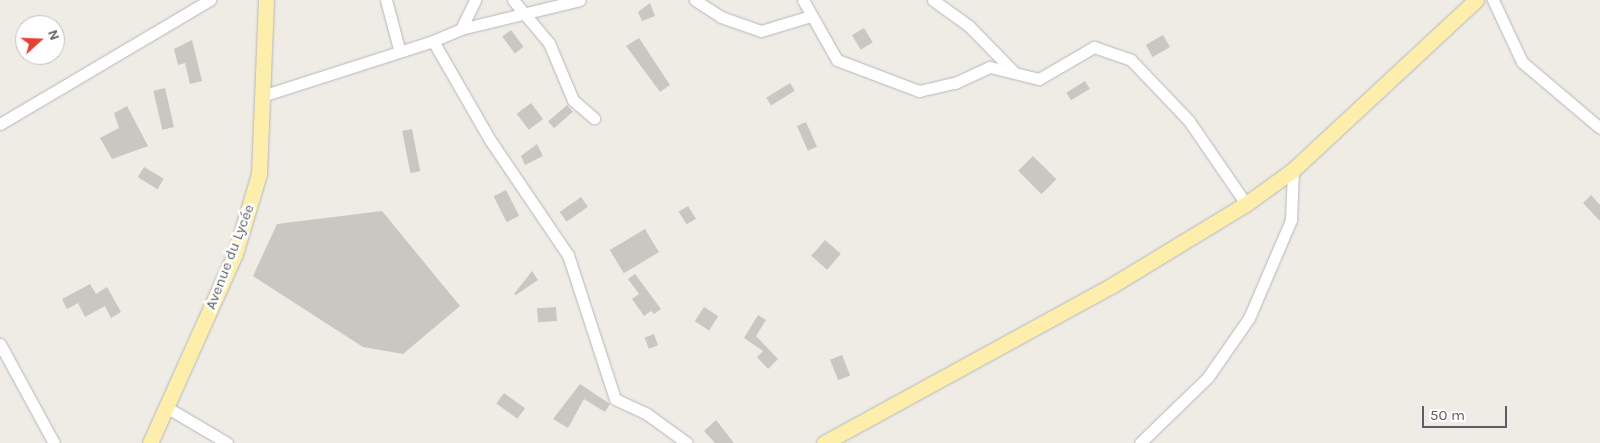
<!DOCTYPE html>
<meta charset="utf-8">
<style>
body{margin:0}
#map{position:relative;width:1600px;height:443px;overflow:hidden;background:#eeece4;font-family:Karla,sans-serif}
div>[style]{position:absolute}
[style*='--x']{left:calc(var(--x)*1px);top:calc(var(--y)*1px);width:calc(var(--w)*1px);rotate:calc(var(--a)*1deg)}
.building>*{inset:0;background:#cac7c2;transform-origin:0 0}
.roads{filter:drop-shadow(0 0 1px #b5b7bb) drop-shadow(0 0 1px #b5b7bb)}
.minor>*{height:11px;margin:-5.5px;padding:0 5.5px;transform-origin:5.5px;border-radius:5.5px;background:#fff}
.major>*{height:15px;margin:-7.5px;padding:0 7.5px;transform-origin:7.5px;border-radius:7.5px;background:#fdefab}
span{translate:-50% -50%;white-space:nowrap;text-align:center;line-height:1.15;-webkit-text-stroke:5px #fff;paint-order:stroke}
.street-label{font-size:15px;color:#5c6064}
.north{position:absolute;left:15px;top:15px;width:50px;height:50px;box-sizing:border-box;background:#fff;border:1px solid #bebfc1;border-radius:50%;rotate:70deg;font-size:14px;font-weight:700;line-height:20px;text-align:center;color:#5c6064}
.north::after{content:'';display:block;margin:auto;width:18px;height:22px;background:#e54034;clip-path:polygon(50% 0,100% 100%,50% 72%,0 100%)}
.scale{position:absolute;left:1422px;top:406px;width:85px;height:22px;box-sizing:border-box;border:2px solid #5c6064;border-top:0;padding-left:6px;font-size:15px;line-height:18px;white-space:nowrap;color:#5c6064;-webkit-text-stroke:4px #fff;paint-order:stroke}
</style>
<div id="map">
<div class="building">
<div style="clip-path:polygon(650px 3px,655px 16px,642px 21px,638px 12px)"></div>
<div style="left:864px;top:28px;width:17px;height:14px;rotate:59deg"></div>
<div style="left:511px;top:30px;width:21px;height:11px;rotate:53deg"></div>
<div style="left:1163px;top:35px;width:14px;height:20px;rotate:60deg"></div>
<div style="clip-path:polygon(639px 38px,670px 85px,660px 92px,626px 46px)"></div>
<div style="clip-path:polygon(192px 40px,202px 81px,190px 84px,185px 63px,178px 65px,174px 49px)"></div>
<div style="left:1085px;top:81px;width:9px;height:22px;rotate:58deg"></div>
<div style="left:790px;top:83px;width:9px;height:28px;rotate:58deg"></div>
<div style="left:165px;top:88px;width:40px;height:12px;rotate:77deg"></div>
<div style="left:531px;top:103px;width:20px;height:18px;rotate:53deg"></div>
<div style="left:567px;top:105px;width:9px;height:25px;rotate:49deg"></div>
<div style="clip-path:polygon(127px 106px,148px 146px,112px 159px,100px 138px,119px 128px,114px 113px)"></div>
<div style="left:806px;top:122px;width:27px;height:10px;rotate:66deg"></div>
<div style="left:412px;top:129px;width:43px;height:10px;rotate:79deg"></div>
<div style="clip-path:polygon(537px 144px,543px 156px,525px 165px,521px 156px)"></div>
<div style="left:1033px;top:156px;width:33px;height:21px;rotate:45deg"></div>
<div style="left:144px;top:167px;width:23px;height:12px;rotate:31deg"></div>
<div style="left:506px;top:190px;width:29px;height:14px;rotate:63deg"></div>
<div style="clip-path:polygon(1591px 195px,1600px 205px,1600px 221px,1583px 203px)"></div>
<div style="left:581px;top:197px;width:12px;height:26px;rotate:55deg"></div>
<div style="left:688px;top:206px;width:15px;height:11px;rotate:58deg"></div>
<div style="clip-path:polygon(382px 211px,460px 306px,403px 354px,363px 347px,253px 276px,277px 224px)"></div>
<div style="left:645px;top:229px;width:27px;height:41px;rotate:59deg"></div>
<div style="left:825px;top:240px;width:21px;height:21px;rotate:41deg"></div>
<div style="clip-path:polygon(532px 271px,538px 280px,516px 295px,514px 294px)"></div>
<div style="clip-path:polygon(635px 274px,661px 309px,654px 314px,651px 311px,644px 316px,632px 299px,639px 294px,628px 279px)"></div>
<div style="clip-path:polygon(90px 284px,96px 294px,107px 287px,121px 312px,111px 318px,105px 306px,85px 317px,78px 303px,67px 309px,62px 299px)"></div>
<div style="left:556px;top:307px;width:14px;height:19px;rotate:86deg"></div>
<div style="left:704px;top:307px;width:17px;height:17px;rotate:33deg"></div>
<div style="clip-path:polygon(758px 315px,766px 320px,756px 336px,778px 359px,768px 369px,757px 357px,763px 351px,744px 338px)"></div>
<div style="left:654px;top:334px;width:12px;height:10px;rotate:70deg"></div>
<div style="left:842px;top:355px;width:22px;height:13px;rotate:68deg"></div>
<div style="clip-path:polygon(580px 384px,610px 404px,605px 412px,584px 399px,568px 428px,553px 419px)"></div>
<div style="left:504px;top:393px;width:26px;height:13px;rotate:36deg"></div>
<div style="clip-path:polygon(716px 420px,734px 443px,715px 443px,704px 431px)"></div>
</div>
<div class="roads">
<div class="minor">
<div style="--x:386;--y:0;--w:51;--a:75.1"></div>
<div style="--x:513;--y:0;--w:56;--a:50.1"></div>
<div style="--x:549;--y:43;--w:62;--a:67.2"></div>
<div style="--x:573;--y:100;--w:28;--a:41"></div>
<div style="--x:695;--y:0;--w:31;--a:33"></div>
<div style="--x:721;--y:17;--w:42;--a:19.3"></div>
<div style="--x:761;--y:31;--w:52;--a:-16.7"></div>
<div style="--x:803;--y:0;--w:69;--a:60.5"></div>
<div style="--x:837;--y:60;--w:88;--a:20.7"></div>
<div style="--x:919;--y:91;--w:37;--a:-13"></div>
<div style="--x:955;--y:83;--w:38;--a:-25"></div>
<div style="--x:990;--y:67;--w:50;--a:13.8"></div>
<div style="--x:1039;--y:79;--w:64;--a:-30.2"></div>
<div style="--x:1094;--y:47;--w:39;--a:19"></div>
<div style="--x:1131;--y:60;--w:84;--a:46.4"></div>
<div style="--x:1189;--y:121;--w:101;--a:55.5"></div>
<div style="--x:933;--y:0;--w:44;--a:35.8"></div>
<div style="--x:969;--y:26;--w:62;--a:45.7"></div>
<div style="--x:1493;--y:0;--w:68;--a:64.9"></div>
<div style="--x:1522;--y:62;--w:102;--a:40.2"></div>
<div style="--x:461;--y:29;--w:32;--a:-64"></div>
<div style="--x:433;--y:41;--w:30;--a:-23"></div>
<div style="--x:461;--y:29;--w:122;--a:-13.7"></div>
<div style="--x:265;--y:95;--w:176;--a:-17.8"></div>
<div style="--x:433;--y:41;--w:114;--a:60.1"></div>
<div style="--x:490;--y:140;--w:139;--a:55.9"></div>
<div style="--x:568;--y:255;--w:151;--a:71.9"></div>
<div style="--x:615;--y:399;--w:35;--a:25"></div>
<div style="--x:647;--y:414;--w:49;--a:35.9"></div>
<div style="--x:0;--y:124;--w:244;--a:-30.6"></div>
<div style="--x:0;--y:344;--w:113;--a:61.4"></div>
<div style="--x:166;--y:407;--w:71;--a:30.5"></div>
<div style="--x:1140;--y:443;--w:95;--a:-44.1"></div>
<div style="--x:1208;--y:377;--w:72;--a:-55.2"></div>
<div style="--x:1249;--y:318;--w:107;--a:-66.8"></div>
<div style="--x:1291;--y:220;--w:50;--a:-87.7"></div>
</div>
<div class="major">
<div style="--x:150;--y:443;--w:207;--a:-65.8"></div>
<div style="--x:235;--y:254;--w:84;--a:-73.3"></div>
<div style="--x:259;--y:174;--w:174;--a:-87.7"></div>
<div style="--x:824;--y:443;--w:327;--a:-28.7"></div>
<div style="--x:1111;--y:286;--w:158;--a:-31.3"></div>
<div style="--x:1246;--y:204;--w:58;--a:-35.9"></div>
<div style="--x:1293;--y:170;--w:250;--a:-42.9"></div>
</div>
</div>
<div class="street-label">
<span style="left:230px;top:257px;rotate:-69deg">Avenue du Lycée</span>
</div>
<div class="north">N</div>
<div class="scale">50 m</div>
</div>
